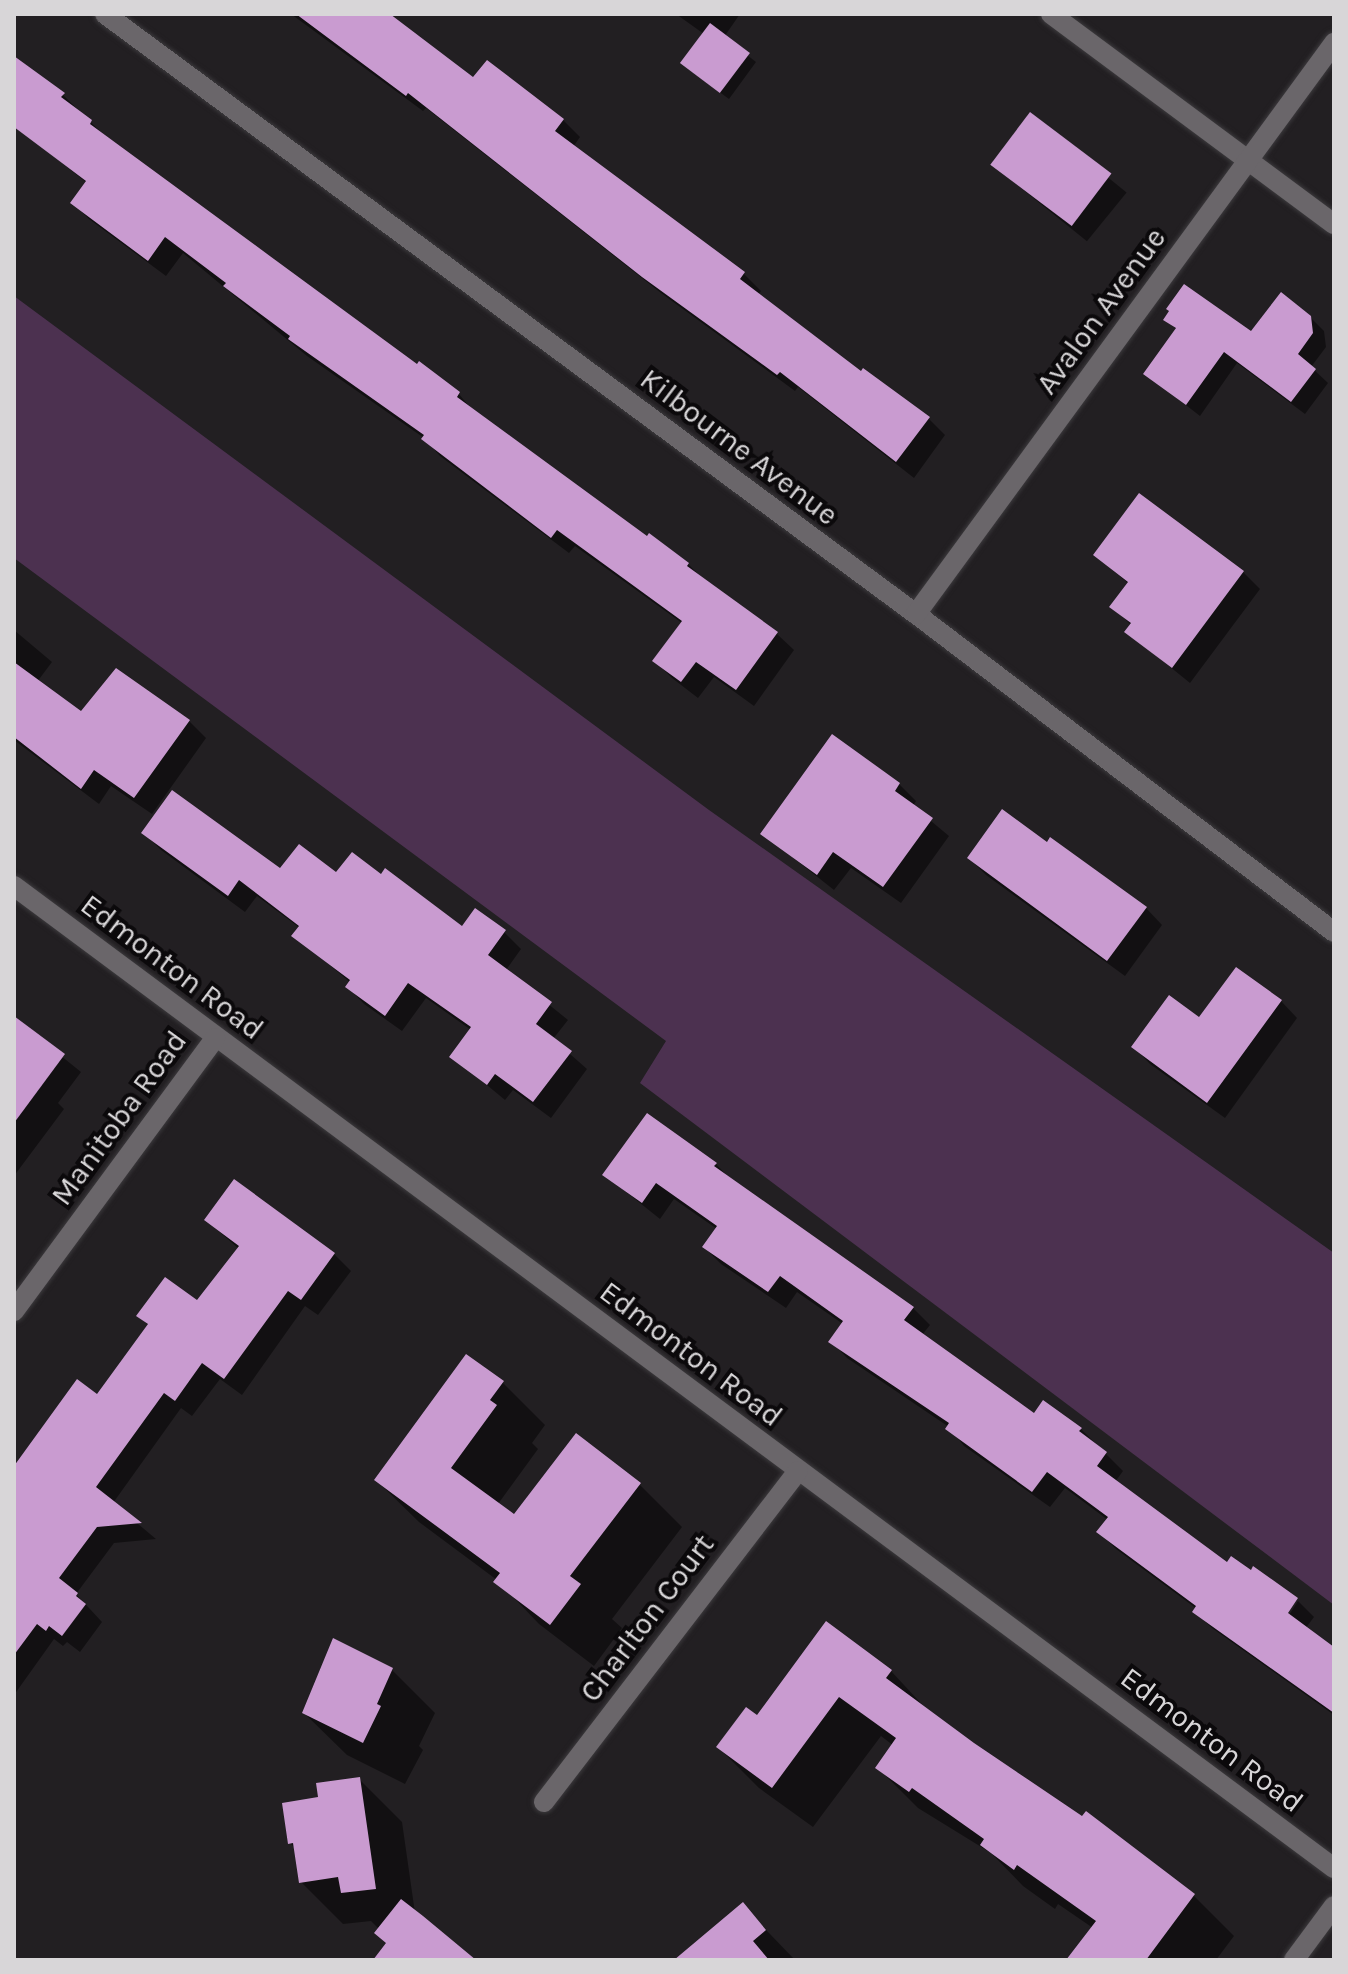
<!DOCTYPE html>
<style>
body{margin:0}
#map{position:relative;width:1348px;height:1974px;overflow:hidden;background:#221f22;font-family:Karla,sans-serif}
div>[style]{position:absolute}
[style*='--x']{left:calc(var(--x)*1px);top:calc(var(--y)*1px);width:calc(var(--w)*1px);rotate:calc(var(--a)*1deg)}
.green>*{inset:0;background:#4c3150}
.shadow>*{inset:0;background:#0007;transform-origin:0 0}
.building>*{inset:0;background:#c99bd0;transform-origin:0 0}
.roads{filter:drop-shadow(0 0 2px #3c3a3d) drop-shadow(0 0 2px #3c3a3d)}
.street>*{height:20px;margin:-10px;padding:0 10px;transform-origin:10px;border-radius:10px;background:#6a666a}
span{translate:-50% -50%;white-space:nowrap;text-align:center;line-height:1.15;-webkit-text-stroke:8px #0b090b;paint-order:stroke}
.street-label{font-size:30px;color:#d8d6d8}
.frame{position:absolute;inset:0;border:16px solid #d8d6d8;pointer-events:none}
</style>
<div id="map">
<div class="green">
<div style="clip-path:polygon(14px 296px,709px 810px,1334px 1253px,1334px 1605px,640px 1083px,666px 1041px,14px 558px)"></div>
</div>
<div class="shadow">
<div style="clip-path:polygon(291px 14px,387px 14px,474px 80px,563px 120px,580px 137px,573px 147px,744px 274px,761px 291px,758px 295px,861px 374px,928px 418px,945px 435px,914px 478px,798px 387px,795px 391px,661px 293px,426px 108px,423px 111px)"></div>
<div style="clip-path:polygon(676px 14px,740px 14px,724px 37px,756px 62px,729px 99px,691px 71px,704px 34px)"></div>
<div style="clip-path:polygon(14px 67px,26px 67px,63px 95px,108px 139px,417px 367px,458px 393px,474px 412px,648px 539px,688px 564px,705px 581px,777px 634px,794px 650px,754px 706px,714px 677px,698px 698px,672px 678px,655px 661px,682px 623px,575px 546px,569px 553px,440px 456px,424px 438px,307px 356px,183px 253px,166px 276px,89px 219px,72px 202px,87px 183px,14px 125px)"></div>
<div style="left:1031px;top:115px;width:123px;height:63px;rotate:39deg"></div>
<div style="clip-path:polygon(1310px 317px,1324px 331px,1326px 347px,1311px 367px,1328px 383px,1305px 414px,1237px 363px,1200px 416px,1146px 374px,1177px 330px,1166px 319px,1252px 334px)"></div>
<div style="clip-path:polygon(1095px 555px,1243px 572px,1260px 589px,1190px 683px,1127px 632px,1132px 626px,1112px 606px,1129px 584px)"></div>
<div style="clip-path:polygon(14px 630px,52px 662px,37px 682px,81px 714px,189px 721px,206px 738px,152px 814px,111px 786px,99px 804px,14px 740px)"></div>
<div style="clip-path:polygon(899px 784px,916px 801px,913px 806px,949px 836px,901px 903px,851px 868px,834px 890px,763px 834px)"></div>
<div style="clip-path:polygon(144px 833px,281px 871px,381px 877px,462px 929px,504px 932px,521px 949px,506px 970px,568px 1020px,553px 1039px,587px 1069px,551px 1118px,513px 1090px,505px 1100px,452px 1056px,471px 1030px,426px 998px,402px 1031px,364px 1004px,348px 987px,351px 983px,294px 935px,300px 928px,257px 896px,245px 912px,161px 850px)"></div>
<div style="clip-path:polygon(1047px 845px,1146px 908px,1162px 925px,1125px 976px,986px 875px,969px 858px)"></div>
<div style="clip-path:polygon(1281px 1001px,1297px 1018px,1225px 1118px,1150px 1064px,1134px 1047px,1200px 1020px)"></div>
<div style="clip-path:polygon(14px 1018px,81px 1072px,58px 1103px,64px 1109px,14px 1176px)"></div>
<div style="clip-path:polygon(716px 1164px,733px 1182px,913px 1308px,930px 1325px,922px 1335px,1035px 1415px,1081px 1429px,1123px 1471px,1115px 1482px,1228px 1565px,1251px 1573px,1254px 1569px,1297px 1600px,1280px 1620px,1284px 1623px,1298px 1601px,1314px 1617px,1305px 1629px,1334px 1650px,1334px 1715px,1212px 1628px,1195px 1612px,1197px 1609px,1116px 1549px,1099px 1532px,1108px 1520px,1065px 1488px,1050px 1507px,964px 1446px,949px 1427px,847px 1358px,831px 1341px,843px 1324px,797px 1292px,786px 1308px,721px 1264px,704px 1247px,717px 1229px,674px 1199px,660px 1219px,605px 1175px)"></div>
<div style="clip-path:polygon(206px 1220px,334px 1254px,351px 1271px,318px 1315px,305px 1306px,242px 1395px,220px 1379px,192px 1416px,181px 1408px,113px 1503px,156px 1539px,114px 1543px,76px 1594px,102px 1622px,80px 1652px,67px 1642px,63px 1646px,54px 1639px,14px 1695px,14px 1471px,98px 1397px,149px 1326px,139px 1316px,198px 1303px,239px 1249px)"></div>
<div style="clip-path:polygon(502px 1382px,545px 1425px,532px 1443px,538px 1449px,498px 1504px,514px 1516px,640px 1485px,682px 1527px,612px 1619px,622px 1628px,594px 1666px,539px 1624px,497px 1580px,419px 1522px,376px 1480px)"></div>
<div style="clip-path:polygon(392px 1670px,435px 1713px,419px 1746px,423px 1750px,405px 1784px,347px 1755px,304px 1713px)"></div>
<div style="clip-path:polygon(891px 1671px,930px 1713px,1194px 1896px,1234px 1936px,1216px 1960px,1069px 1960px,1093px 1928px,1058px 1904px,1055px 1909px,1023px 1886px,991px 1853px,918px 1808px,878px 1768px,894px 1746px,881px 1736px,813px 1827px,759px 1788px,718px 1747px,758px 1718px)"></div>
<div style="clip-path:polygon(359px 1779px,402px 1822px,415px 1913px,473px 1960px,376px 1960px,388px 1944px,380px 1930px,371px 1921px,343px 1924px,301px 1882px,296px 1849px,290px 1843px,320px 1799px)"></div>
<div style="clip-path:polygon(742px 1905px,795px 1960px,677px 1960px)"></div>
</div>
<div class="building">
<div style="clip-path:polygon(296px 14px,390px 14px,473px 77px,487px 60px,564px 119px,555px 131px,745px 272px,740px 279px,861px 371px,863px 368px,930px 417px,896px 462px,780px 372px,777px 375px,642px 277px,408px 93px,406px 96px)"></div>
<div style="left:710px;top:23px;width:50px;height:50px;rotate:37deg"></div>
<div style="clip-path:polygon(14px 56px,65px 93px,61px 97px,92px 120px,90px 124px,417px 364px,419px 361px,460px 392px,457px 397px,647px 536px,649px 533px,689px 563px,687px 566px,778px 632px,736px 690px,696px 662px,681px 682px,652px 661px,682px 621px,557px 530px,551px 538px,421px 439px,424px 435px,288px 339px,290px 336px,223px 286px,226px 283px,165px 237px,148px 261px,70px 203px,86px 181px,14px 127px)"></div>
<div style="left:1030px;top:112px;width:102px;height:66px;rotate:37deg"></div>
<div style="clip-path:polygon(1184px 284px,1251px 331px,1281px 292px,1311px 316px,1313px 333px,1298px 354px,1316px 369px,1291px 402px,1224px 352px,1186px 405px,1143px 374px,1176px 328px,1163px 320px,1169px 311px,1166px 309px)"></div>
<div style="clip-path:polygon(1139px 493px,1244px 571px,1172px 668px,1124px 632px,1131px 623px,1109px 607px,1128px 582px,1093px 555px)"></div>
<div style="clip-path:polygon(14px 662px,81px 711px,116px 668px,190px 720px,134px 798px,94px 770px,81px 789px,14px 737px)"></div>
<div style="clip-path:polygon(832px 734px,900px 783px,895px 791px,933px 818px,883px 887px,833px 852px,817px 875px,760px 834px)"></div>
<div style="clip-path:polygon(172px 790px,280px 868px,299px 844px,336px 872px,352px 852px,381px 874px,385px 868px,462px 926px,475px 908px,506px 930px,488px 955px,552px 1002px,536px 1024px,572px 1051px,533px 1102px,495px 1074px,487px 1085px,449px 1057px,471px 1027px,408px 983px,385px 1016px,345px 987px,350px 980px,291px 936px,299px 926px,239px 880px,228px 896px,141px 833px)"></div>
<div style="clip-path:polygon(1002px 809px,1047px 842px,1050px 837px,1147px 907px,1107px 961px,967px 858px)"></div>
<div style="clip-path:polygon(1236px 967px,1282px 1000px,1207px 1103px,1131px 1047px,1169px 995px,1199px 1017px)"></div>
<div style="clip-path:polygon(14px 1016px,65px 1054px,14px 1123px)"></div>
<div style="clip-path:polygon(647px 1113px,717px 1163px,714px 1166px,914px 1307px,904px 1320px,1034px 1413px,1043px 1400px,1082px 1428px,1079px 1431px,1107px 1452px,1097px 1466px,1227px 1562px,1231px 1556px,1251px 1570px,1253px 1566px,1298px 1598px,1288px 1613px,1334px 1647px,1334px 1713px,1192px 1612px,1196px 1606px,1096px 1532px,1108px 1517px,1047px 1472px,1032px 1492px,945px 1429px,949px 1423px,828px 1342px,843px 1321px,780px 1276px,768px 1292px,702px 1247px,717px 1226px,656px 1183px,642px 1203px,602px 1175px)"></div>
<div style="clip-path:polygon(234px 1179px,335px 1253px,301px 1300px,288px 1291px,224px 1379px,202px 1363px,175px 1401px,164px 1393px,96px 1487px,142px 1523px,97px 1527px,59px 1578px,78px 1593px,76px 1596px,86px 1604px,62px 1636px,49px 1626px,46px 1631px,37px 1624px,14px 1655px,14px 1466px,77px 1379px,97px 1394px,148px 1324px,136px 1316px,165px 1277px,197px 1300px,239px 1246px,204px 1220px)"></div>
<div style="clip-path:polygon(466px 1354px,504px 1381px,490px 1400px,497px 1405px,451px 1468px,514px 1514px,576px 1433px,641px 1483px,570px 1576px,581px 1584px,550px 1625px,493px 1582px,500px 1573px,374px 1480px)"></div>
<div style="clip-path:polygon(826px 1621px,892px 1670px,886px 1678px,974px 1743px,1082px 1816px,1086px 1811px,1195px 1894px,1146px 1960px,1066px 1960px,1096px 1921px,1017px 1865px,1014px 1870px,980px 1845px,984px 1839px,912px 1788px,909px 1792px,875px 1768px,896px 1738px,839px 1697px,772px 1788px,716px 1747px,746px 1707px,757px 1715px)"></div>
<div style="clip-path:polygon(333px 1638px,393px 1668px,377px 1704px,381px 1706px,363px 1743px,302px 1713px)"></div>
<div style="clip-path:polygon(360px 1777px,376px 1889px,341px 1893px,338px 1877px,299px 1883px,293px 1843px,288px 1844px,282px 1803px,318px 1797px,316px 1783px)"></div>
<div style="clip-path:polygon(401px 1899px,423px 1916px,476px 1960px,373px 1960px,386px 1943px,374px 1933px)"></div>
<div style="clip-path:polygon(743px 1902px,766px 1930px,753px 1941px,769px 1960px,674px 1960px)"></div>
</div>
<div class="roads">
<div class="street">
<div style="--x:105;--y:14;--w:1009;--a:36.5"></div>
<div style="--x:916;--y:614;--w:525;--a:37.26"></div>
<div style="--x:1051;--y:14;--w:352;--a:36.6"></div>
<div style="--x:916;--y:614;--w:708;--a:-53.79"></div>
<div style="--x:14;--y:886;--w:1645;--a:36.65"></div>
<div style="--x:14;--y:1311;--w:339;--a:-53.6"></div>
<div style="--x:544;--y:1802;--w:417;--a:-52.5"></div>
<div style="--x:1294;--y:1960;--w:67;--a:-53.5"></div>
</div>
</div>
<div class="street-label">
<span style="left:1101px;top:311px;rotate:-54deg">Avalon Avenue</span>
<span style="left:739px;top:447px;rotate:37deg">Kilbourne Avenue</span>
<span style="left:172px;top:967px;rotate:37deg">Edmonton Road</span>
<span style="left:119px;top:1118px;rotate:-54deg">Manitoba Road</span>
<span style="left:691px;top:1354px;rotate:37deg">Edmonton Road</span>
<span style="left:647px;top:1618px;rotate:-53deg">Charlton Court</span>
<span style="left:1212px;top:1740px;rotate:37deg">Edmonton Road</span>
</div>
<div class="frame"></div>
</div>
